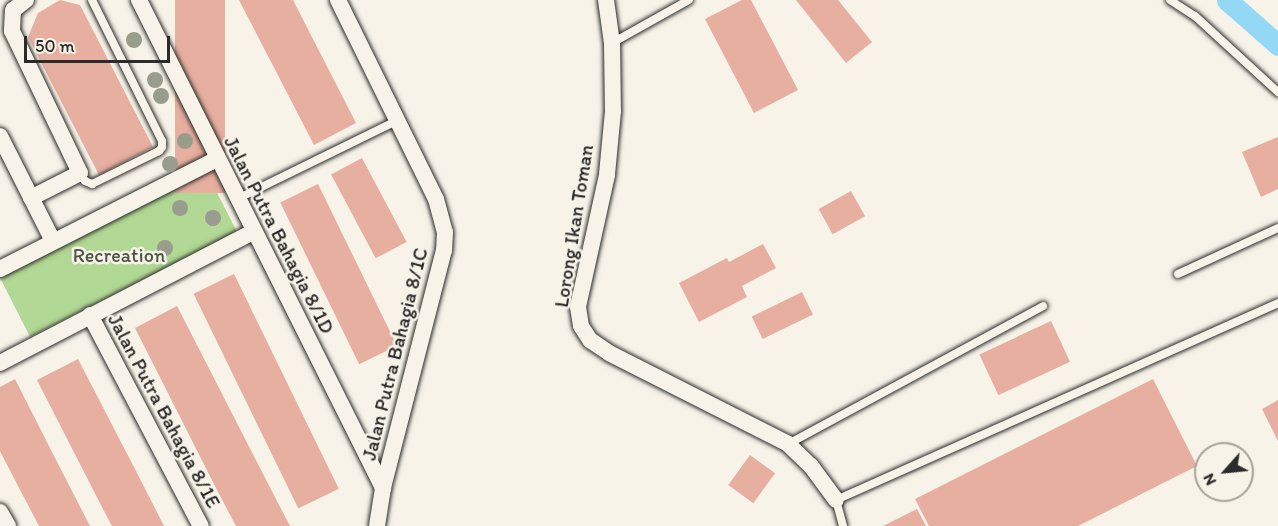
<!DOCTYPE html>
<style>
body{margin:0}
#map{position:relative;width:1278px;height:526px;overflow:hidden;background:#f7f3e8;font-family:Itim,sans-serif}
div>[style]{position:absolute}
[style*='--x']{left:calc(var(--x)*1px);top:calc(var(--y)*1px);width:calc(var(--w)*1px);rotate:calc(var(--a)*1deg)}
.green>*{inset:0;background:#b1d894;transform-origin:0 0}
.canal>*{height:21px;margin:-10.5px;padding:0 10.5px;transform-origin:10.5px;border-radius:10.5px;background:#93d9f5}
.building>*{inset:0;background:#e7af9f;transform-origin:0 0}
.roads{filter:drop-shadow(0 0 2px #2b2b2b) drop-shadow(0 0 2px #2b2b2b)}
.service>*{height:8px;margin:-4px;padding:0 4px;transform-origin:4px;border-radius:4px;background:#f7f3e8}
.minor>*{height:16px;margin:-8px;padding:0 8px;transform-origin:8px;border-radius:8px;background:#f7f3e8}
.trees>*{width:16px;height:16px;margin:-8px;border-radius:50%;background:#999d8e}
span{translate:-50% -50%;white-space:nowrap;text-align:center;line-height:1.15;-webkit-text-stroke:5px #f7f3e8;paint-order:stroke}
.street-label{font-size:20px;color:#2b2b2b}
.park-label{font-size:20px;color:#4c5645}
.north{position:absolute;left:1194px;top:442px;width:60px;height:60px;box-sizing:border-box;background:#f7f3e8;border:2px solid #a5a39c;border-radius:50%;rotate:243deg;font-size:16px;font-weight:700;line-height:24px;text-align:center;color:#2b2b2b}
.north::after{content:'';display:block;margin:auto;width:21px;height:27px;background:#2b2b2b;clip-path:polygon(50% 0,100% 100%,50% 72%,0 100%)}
.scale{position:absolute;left:24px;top:36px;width:146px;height:27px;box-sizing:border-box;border:3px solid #2b2b2b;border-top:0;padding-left:8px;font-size:18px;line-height:21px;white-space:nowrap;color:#2b2b2b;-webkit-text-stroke:4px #f7f3e8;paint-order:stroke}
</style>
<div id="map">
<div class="green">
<div style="left:206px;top:171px;width:68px;height:232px;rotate:63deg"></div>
</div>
<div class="canal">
<div style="--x:1227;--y:0;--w:68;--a:41.4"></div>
</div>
<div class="building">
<div style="clip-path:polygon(60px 0,80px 5px,153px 147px,99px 175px,28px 37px,38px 13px)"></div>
<div style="left:175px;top:0;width:50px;height:193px"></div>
<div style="clip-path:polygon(239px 0,293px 0,356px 123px,314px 145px)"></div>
<div style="clip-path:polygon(742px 0,751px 0,798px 90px,754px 113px,705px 19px)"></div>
<div style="clip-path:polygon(796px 0,838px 0,872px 42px,846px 63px)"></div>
<div style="clip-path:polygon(1278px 137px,1278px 189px,1261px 197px,1242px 152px)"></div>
<div style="left:362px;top:158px;width:95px;height:35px;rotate:62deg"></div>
<div style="left:318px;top:184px;width:180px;height:42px;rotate:64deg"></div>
<div style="left:851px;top:191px;width:29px;height:37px;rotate:61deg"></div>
<div style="clip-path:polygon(763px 244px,776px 268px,742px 286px,747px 297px,699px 322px,679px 283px,727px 258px,729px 262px)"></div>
<div style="left:234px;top:274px;width:239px;height:45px;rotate:64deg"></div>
<div style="left:802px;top:292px;width:25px;height:56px;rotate:64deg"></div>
<div style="clip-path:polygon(177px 306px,279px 505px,290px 526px,236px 526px,219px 494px,135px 328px)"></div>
<div style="left:1051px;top:321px;width:45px;height:79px;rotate:65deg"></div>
<div style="clip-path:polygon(78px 359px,137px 473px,164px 526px,112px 526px,104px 511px,37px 380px)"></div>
<div style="clip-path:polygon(15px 379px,53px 454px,90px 526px,39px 526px,4px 459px,0 451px,0 387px)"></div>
<div style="clip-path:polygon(1153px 379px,1197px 466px,1078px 526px,929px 526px,915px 499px)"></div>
<div style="clip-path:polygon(1278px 400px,1278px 441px,1262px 409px)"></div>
<div style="left:750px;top:455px;width:31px;height:37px;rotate:36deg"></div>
<div style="clip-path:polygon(917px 509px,926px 526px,883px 526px)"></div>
</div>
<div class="roads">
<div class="service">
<div style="--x:1170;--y:0;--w:30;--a:33"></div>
<div style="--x:1195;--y:16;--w:113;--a:42.5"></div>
<div style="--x:612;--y:43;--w:88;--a:-29.2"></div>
<div style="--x:80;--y:173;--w:9;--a:58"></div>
<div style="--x:85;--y:181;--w:8;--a:23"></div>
<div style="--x:92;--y:184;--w:75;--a:-26.2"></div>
<div style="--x:159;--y:151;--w:5;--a:-53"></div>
<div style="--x:162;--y:147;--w:6;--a:-90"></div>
<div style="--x:162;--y:141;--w:157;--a:-116.4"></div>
<div style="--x:237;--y:199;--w:177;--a:-26.1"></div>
<div style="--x:1178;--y:274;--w:110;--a:-24.7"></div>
<div style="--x:788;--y:444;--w:290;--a:-28.4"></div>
<div style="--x:843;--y:526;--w:27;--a:-105"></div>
<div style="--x:836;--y:500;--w:484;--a:-24"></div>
</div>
<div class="minor">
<div style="--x:26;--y:0;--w:16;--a:142"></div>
<div style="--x:13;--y:10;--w:21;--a:93"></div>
<div style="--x:12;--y:31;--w:157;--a:64.4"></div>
<div style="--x:80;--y:173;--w:55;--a:153"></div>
<div style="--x:139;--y:0;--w:546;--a:63.43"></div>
<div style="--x:338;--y:0;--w:222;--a:63.8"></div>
<div style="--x:436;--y:199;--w:34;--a:75"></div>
<div style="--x:445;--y:232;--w:18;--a:93"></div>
<div style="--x:444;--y:250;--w:246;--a:104.4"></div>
<div style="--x:383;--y:488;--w:38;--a:99"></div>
<div style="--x:606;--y:0;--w:43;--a:82.1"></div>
<div style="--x:612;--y:43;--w:68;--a:89.2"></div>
<div style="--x:613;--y:111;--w:64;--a:95.4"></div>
<div style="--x:607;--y:175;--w:135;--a:102.4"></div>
<div style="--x:578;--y:307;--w:19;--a:81"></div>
<div style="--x:581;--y:326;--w:17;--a:57"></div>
<div style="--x:590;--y:340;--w:23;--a:34"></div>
<div style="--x:609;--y:353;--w:201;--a:26.9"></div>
<div style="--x:788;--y:444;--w:32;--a:44"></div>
<div style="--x:811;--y:466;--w:42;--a:53.7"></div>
<div style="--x:0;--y:136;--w:118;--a:63.2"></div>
<div style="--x:0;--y:269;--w:243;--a:-26.9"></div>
<div style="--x:90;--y:315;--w:238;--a:62.3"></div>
<div style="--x:0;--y:363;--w:285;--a:-27.4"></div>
<div style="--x:0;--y:512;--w:16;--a:60"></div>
</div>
</div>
<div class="trees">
<div style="left:134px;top:40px"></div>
<div style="left:155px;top:80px"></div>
<div style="left:161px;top:96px"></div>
<div style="left:185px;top:141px"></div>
<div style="left:170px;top:164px"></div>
<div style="left:180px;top:208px"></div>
<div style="left:213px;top:218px"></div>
<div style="left:165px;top:248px"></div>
</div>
<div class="street-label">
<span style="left:574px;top:226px;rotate:-81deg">Lorong Ikan Toman</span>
<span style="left:279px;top:235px;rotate:63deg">Jalan Putra Bahagia 8/1D</span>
<span style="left:395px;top:354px;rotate:-76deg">Jalan Putra Bahagia 8/1C</span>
<span style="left:164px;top:411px;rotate:62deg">Jalan Putra Bahagia 8/1E</span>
</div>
<div class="park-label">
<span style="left:119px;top:255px">Recreation</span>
</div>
<div class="north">N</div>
<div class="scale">50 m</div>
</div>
